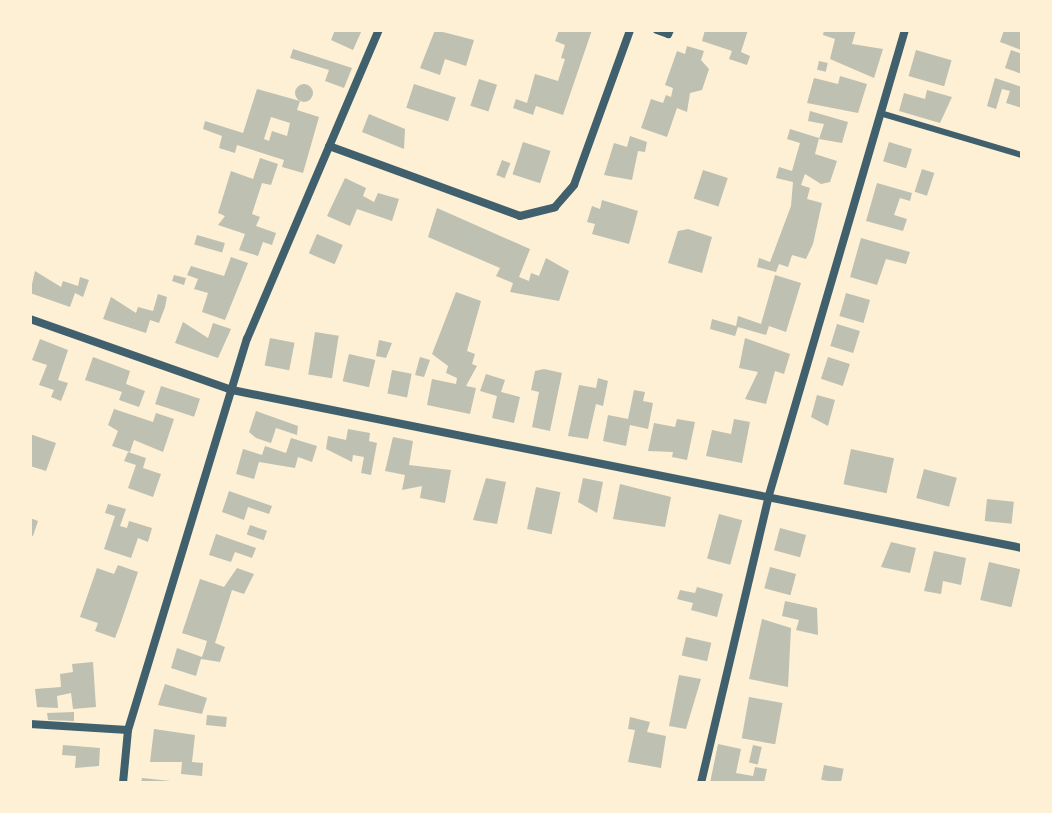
<!DOCTYPE html>
<style>
body{margin:0}
#map{position:relative;width:1052px;height:813px;overflow:hidden;background:#fdf0d5;font-family:Spectral,serif}
div>[style]{position:absolute}
[style*='--x']{left:calc(var(--x)*1px);top:calc(var(--y)*1px);width:calc(var(--w)*1px);rotate:calc(var(--a)*1deg)}
.building>*{inset:0;background:#bec0b2;transform-origin:0 0}
.round{border-radius:50%}
.service>*{height:6px;margin:-3px;padding:0 3px;transform-origin:3px;border-radius:3px;background:#3f606c}
.minor>*{height:8px;margin:-4px;padding:0 4px;transform-origin:4px;border-radius:4px;background:#3f606c}
span{translate:-50% -50%;white-space:nowrap;text-align:center;line-height:1.15;-webkit-text-stroke:6px #fdf0d5;paint-order:stroke}
.frame{position:absolute;inset:0;border:32px solid #fdf0d5;pointer-events:none}
</style>
<div id="map">
<div class="building">
<div style="clip-path:polygon(335px 30px,362px 30px,353px 50px,331px 40px)"></div>
<div style="clip-path:polygon(435px 30px,474px 40px,466px 66px,445px 59px,440px 75px,420px 68px)"></div>
<div style="clip-path:polygon(559px 30px,592px 30px,563px 115px,536px 106px,533px 115px,513px 108px,516px 99px,527px 103px,535px 74px,558px 81px,565px 59px,561px 58px,565px 45px,555px 41px)"></div>
<div style="clip-path:polygon(705px 30px,748px 30px,741px 52px,750px 56px,747px 65px,729px 59px,732px 51px,702px 41px)"></div>
<div style="clip-path:polygon(824px 30px,856px 30px,852px 44px,883px 49px,874px 78px,830px 59px,835px 39px,823px 35px)"></div>
<div style="clip-path:polygon(1004px 30px,1022px 30px,1021px 50px,1000px 42px)"></div>
<div style="clip-path:polygon(687px 46px,704px 51px,701px 60px,709px 69px,702px 90px,690px 93px,687px 112px,677px 108px,667px 137px,641px 128px,651px 99px,663px 103px,666px 95px,671px 97px,673px 88px,665px 85px,677px 51px,685px 54px)"></div>
<div style="clip-path:polygon(293px 49px,352px 68px,344px 88px,325px 81px,329px 70px,290px 58px)"></div>
<div style="left:916px;top:50px;width:37px;height:27px;rotate:16deg"></div>
<div style="clip-path:polygon(1011px 50px,1022px 54px,1022px 74px,1005px 68px)"></div>
<div style="left:819px;top:61px;width:9px;height:9px;rotate:13deg"></div>
<div style="clip-path:polygon(840px 76px,867px 84px,858px 113px,807px 103px,814px 78px,838px 84px)"></div>
<div style="clip-path:polygon(995px 78px,1022px 87px,1022px 108px,1006px 103px,1010px 91px,1002px 89px,996px 109px,987px 106px)"></div>
<div style="left:479px;top:79px;width:19px;height:28px;rotate:18deg"></div>
<div class="round" style="left:295px;top:84px;width:18px;height:18px"></div>
<div style="left:414px;top:84px;width:44px;height:25px;rotate:18deg"></div>
<div style="clip-path:polygon(evenodd,257px 89px,300px 101px,297px 110px,319px 117px,303px 173px,282px 167px,284px 160px,237px 145px,235px 153px,219px 148px,222px 136px,203px 129px,205px 121px,243px 133px,257px 89px,271px 117px,290px 123px,287px 136px,272px 131px,269px 141px,264px 139px,271px 117px)"></div>
<div style="clip-path:polygon(927px 90px,952px 97px,940px 123px,899px 111px,904px 93px,925px 99px)"></div>
<div style="clip-path:polygon(810px 111px,848px 122px,842px 143px,819px 139px,824px 124px,808px 121px)"></div>
<div style="clip-path:polygon(369px 114px,405px 129px,404px 149px,362px 132px)"></div>
<div style="clip-path:polygon(790px 129px,819px 138px,815px 154px,837px 161px,830px 182px,821px 184px,805px 174px,801px 185px,810px 188px,807px 199px,822px 203px,813px 244px,806px 259px,792px 255px,788px 267px,779px 264px,776px 272px,757px 267px,759px 258px,770px 262px,791px 206px,793px 182px,776px 178px,779px 167px,792px 171px,800px 143px,787px 139px)"></div>
<div style="clip-path:polygon(630px 136px,647px 142px,645px 152px,638px 151px,632px 180px,604px 175px,614px 143px,627px 147px)"></div>
<div style="left:523px;top:142px;width:29px;height:34px;rotate:18deg"></div>
<div style="left:889px;top:142px;width:24px;height:20px;rotate:17deg"></div>
<div style="clip-path:polygon(260px 158px,278px 164px,271px 185px,262px 183px,252px 214px,260px 217px,256px 226px,276px 233px,272px 245px,263px 242px,258px 256px,239px 250px,245px 234px,218px 225px,225px 216px,218px 213px,231px 171px,253px 179px)"></div>
<div style="left:502px;top:160px;width:9px;height:16px;rotate:21deg"></div>
<div style="left:922px;top:169px;width:13px;height:24px;rotate:18deg"></div>
<div style="left:703px;top:170px;width:26px;height:30px;rotate:18deg"></div>
<div style="clip-path:polygon(345px 178px,366px 188px,363px 196px,374px 202px,378px 193px,399px 199px,392px 221px,357px 209px,350px 226px,327px 216px)"></div>
<div style="clip-path:polygon(877px 183px,912px 193px,910px 201px,900px 198px,894px 215px,907px 219px,903px 231px,866px 221px)"></div>
<div style="clip-path:polygon(602px 200px,638px 211px,629px 244px,592px 234px,595px 224px,587px 222px,592px 206px,600px 209px)"></div>
<div style="clip-path:polygon(437px 208px,530px 249px,519px 277px,529px 281px,531px 273px,539px 276px,546px 258px,569px 271px,559px 301px,510px 292px,513px 283px,496px 276px,500px 268px,428px 237px)"></div>
<div style="clip-path:polygon(688px 229px,712px 237px,702px 273px,668px 263px,678px 231px)"></div>
<div style="left:317px;top:234px;width:28px;height:21px;rotate:23deg"></div>
<div style="left:197px;top:235px;width:29px;height:10px;rotate:16deg"></div>
<div style="clip-path:polygon(861px 238px,910px 252px,906px 264px,886px 259px,877px 285px,850px 277px)"></div>
<div style="clip-path:polygon(231px 257px,248px 263px,225px 320px,202px 312px,208px 293px,194px 289px,198px 279px,187px 275px,191px 266px,224px 276px)"></div>
<div style="clip-path:polygon(35px 271px,61px 287px,63px 281px,78px 286px,80px 277px,89px 280px,83px 297px,75px 293px,70px 307px,30px 293px)"></div>
<div style="clip-path:polygon(174px 275px,186px 278px,184px 285px,172px 281px)"></div>
<div style="clip-path:polygon(775px 275px,801px 283px,786px 332px,769px 326px,766px 335px,738px 327px,735px 336px,710px 329px,712px 319px,736px 326px,738px 316px,761px 324px)"></div>
<div style="clip-path:polygon(456px 292px,481px 301px,467px 351px,475px 354px,472px 364px,477px 366px,466px 386px,476px 388px,470px 414px,427px 405px,432px 379px,456px 384px,457px 378px,446px 373px,448px 366px,432px 354px)"></div>
<div style="left:846px;top:293px;width:25px;height:24px;rotate:16deg"></div>
<div style="clip-path:polygon(158px 294px,167px 297px,165px 307px,159px 323px,150px 320px,146px 333px,103px 319px,111px 297px,136px 313px,138px 307px,153px 311px)"></div>
<div style="clip-path:polygon(183px 322px,208px 338px,213px 323px,231px 329px,218px 358px,175px 343px)"></div>
<div style="left:837px;top:324px;width:24px;height:23px;rotate:17deg"></div>
<div style="left:315px;top:332px;width:24px;height:43px;rotate:9deg"></div>
<div style="left:270px;top:338px;width:25px;height:28px;rotate:11deg"></div>
<div style="clip-path:polygon(745px 338px,790px 354px,784px 374px,775px 371px,766px 404px,745px 399px,758px 372px,739px 368px)"></div>
<div style="clip-path:polygon(40px 339px,68px 350px,58px 380px,68px 383px,61px 401px,51px 397px,54px 390px,39px 385px,47px 365px,32px 360px)"></div>
<div style="clip-path:polygon(379px 340px,392px 343px,386px 358px,376px 356px)"></div>
<div style="left:349px;top:354px;width:27px;height:28px;rotate:13deg"></div>
<div style="clip-path:polygon(93px 357px,130px 371px,126px 384px,145px 391px,139px 407px,119px 400px,122px 392px,85px 380px)"></div>
<div style="clip-path:polygon(420px 357px,430px 360px,424px 377px,415px 375px)"></div>
<div style="left:828px;top:357px;width:23px;height:23px;rotate:18deg"></div>
<div style="clip-path:polygon(544px 369px,562px 373px,550px 431px,532px 427px,539px 392px,531px 390px,535px 371px)"></div>
<div style="left:392px;top:370px;width:20px;height:24px;rotate:11deg"></div>
<div style="clip-path:polygon(486px 374px,505px 380px,501px 392px,520px 397px,514px 423px,492px 418px,497px 396px,480px 391px)"></div>
<div style="clip-path:polygon(598px 378px,608px 381px,603px 406px,596px 404px,588px 439px,568px 436px,579px 385px,596px 388px)"></div>
<div style="left:161px;top:386px;width:41px;height:19px;rotate:18deg"></div>
<div style="clip-path:polygon(634px 390px,645px 392px,643px 401px,653px 403px,648px 429px,630px 425px,626px 446px,603px 441px,608px 415px,628px 419px)"></div>
<div style="clip-path:polygon(817px 395px,835px 400px,828px 426px,811px 417px)"></div>
<div style="clip-path:polygon(114px 409px,153px 422px,156px 413px,174px 419px,163px 452px,134px 440px,130px 452px,112px 446px,118px 431px,108px 425px)"></div>
<div style="clip-path:polygon(256px 411px,298px 426px,297px 435px,276px 428px,271px 443px,256px 438px,249px 432px)"></div>
<div style="clip-path:polygon(677px 419px,695px 422px,687px 460px,672px 457px,673px 452px,648px 451px,654px 423px,675px 427px)"></div>
<div style="clip-path:polygon(734px 419px,750px 422px,742px 463px,706px 456px,712px 430px,731px 434px)"></div>
<div style="clip-path:polygon(348px 429px,370px 433px,369px 441px,377px 443px,371px 475px,361px 473px,364px 457px,353px 455px,352px 462px,326px 449px,328px 436px,346px 440px)"></div>
<div style="clip-path:polygon(30px 434px,56px 443px,46px 471px,30px 466px)"></div>
<div style="clip-path:polygon(393px 437px,413px 441px,409px 465px,451px 470px,445px 503px,420px 498px,422px 486px,402px 490px,405px 475px,385px 471px)"></div>
<div style="clip-path:polygon(291px 438px,317px 446px,312px 462px,298px 457px,295px 468px,259px 462px,254px 479px,236px 474px,243px 449px,262px 455px,265px 446px,286px 453px)"></div>
<div style="left:851px;top:449px;width:44px;height:36px;rotate:12deg"></div>
<div style="clip-path:polygon(128px 452px,146px 458px,143px 468px,161px 474px,153px 497px,128px 488px,136px 465px,124px 461px)"></div>
<div style="left:924px;top:469px;width:34px;height:30px;rotate:15deg"></div>
<div style="clip-path:polygon(486px 478px,506px 482px,497px 524px,473px 520px)"></div>
<div style="clip-path:polygon(583px 478px,603px 482px,597px 513px,578px 502px)"></div>
<div style="clip-path:polygon(620px 484px,671px 497px,665px 527px,613px 519px)"></div>
<div style="left:536px;top:487px;width:25px;height:43px;rotate:12deg"></div>
<div style="clip-path:polygon(229px 491px,272px 506px,269px 514px,248px 507px,244px 520px,222px 512px)"></div>
<div style="left:987px;top:499px;width:27px;height:22px;rotate:6deg"></div>
<div style="clip-path:polygon(108px 504px,126px 509px,120px 526px,127px 528px,129px 521px,152px 528px,148px 542px,138px 538px,131px 558px,104px 549px,115px 516px,105px 513px)"></div>
<div style="left:719px;top:514px;width:24px;height:46px;rotate:15deg"></div>
<div style="clip-path:polygon(30px 518px,38px 521px,33px 536px,30px 535px)"></div>
<div style="left:250px;top:525px;width:18px;height:10px;rotate:19deg"></div>
<div style="left:780px;top:528px;width:27px;height:23px;rotate:15deg"></div>
<div style="clip-path:polygon(216px 534px,256px 548px,252px 558px,235px 552px,231px 562px,209px 555px)"></div>
<div style="clip-path:polygon(891px 542px,916px 548px,910px 573px,881px 567px)"></div>
<div style="clip-path:polygon(934px 551px,966px 558px,961px 585px,943px 581px,941px 594px,924px 591px)"></div>
<div style="left:989px;top:562px;width:32px;height:39px;rotate:13deg"></div>
<div style="clip-path:polygon(118px 565px,138px 572px,120px 625px,115px 623px,120px 625px,115px 638px,95px 631px,98px 623px,80px 617px,97px 568px,114px 574px)"></div>
<div style="left:770px;top:567px;width:27px;height:22px;rotate:15deg"></div>
<div style="clip-path:polygon(237px 568px,254px 574px,244px 594px,232px 590px,215px 643px,225px 647px,220px 662px,201px 659px,196px 676px,171px 668px,177px 648px,202px 657px,205px 648px,207px 641px,182px 633px,200px 579px,224px 587px)"></div>
<div style="clip-path:polygon(697px 587px,723px 594px,717px 617px,691px 610px,693px 603px,677px 599px,680px 590px,695px 593px)"></div>
<div style="clip-path:polygon(785px 601px,817px 608px,818px 635px,796px 630px,799px 620px,782px 616px)"></div>
<div style="clip-path:polygon(762px 619px,791px 628px,788px 687px,749px 679px)"></div>
<div style="left:686px;top:637px;width:26px;height:19px;rotate:13deg"></div>
<div style="clip-path:polygon(93px 662px,96px 707px,73px 709px,71px 693px,57px 696px,58px 708px,37px 707px,35px 689px,61px 687px,60px 674px,73px 672px,72px 664px)"></div>
<div style="clip-path:polygon(679px 675px,701px 679px,686px 729px,669px 726px)"></div>
<div style="clip-path:polygon(165px 684px,207px 698px,202px 714px,158px 705px)"></div>
<div style="left:749px;top:697px;width:34px;height:42px;rotate:10deg"></div>
<div style="clip-path:polygon(74px 712px,74px 721px,48px 720px,47px 713px)"></div>
<div style="left:207px;top:715px;width:20px;height:10px;rotate:6deg"></div>
<div style="clip-path:polygon(630px 717px,650px 722px,647px 732px,666px 736px,661px 768px,628px 762px,635px 730px,628px 729px)"></div>
<div style="clip-path:polygon(154px 729px,195px 735px,192px 762px,203px 763px,202px 776px,181px 774px,182px 762px,150px 762px)"></div>
<div style="clip-path:polygon(718px 744px,741px 749px,736px 773px,753px 776px,755px 767px,767px 769px,764px 783px,710px 783px)"></div>
<div style="clip-path:polygon(63px 745px,100px 748px,99px 766px,75px 768px,76px 756px,62px 755px)"></div>
<div style="left:753px;top:745px;width:9px;height:18px;rotate:13deg"></div>
<div style="left:824px;top:765px;width:20px;height:15px;rotate:11deg"></div>
<div style="clip-path:polygon(142px 778px,171px 781px,171px 783px,141px 783px)"></div>
</div>
<div class="service">
<div style="--x:880;--y:113;--w:148;--a:16.5"></div>
</div>
<div class="minor">
<div style="--x:657;--y:30;--w:12;--a:20"></div>
<div style="--x:668;--y:34;--w:4;--a:-63"></div>
<div style="--x:329;--y:146;--w:203;--a:20.1"></div>
<div style="--x:520;--y:216;--w:36;--a:-14"></div>
<div style="--x:555;--y:207;--w:29;--a:-49"></div>
<div style="--x:574;--y:185;--w:165;--a:-70.1"></div>
<div style="--x:30;--y:319;--w:214;--a:19.4"></div>
<div style="--x:232;--y:390;--w:806;--a:11.31"></div>
<div style="--x:30;--y:724;--w:98;--a:3.5"></div>
<div style="--x:123;--y:783;--w:53;--a:-84.6"></div>
<div style="--x:128;--y:730;--w:409;--a:-73.1"></div>
<div style="--x:247;--y:339;--w:336;--a:-66.9"></div>
<div style="--x:701;--y:783;--w:296;--a:-76.7"></div>
<div style="--x:769;--y:495;--w:484;--a:-73.7"></div>
</div>
<div class="frame"></div>
</div>
